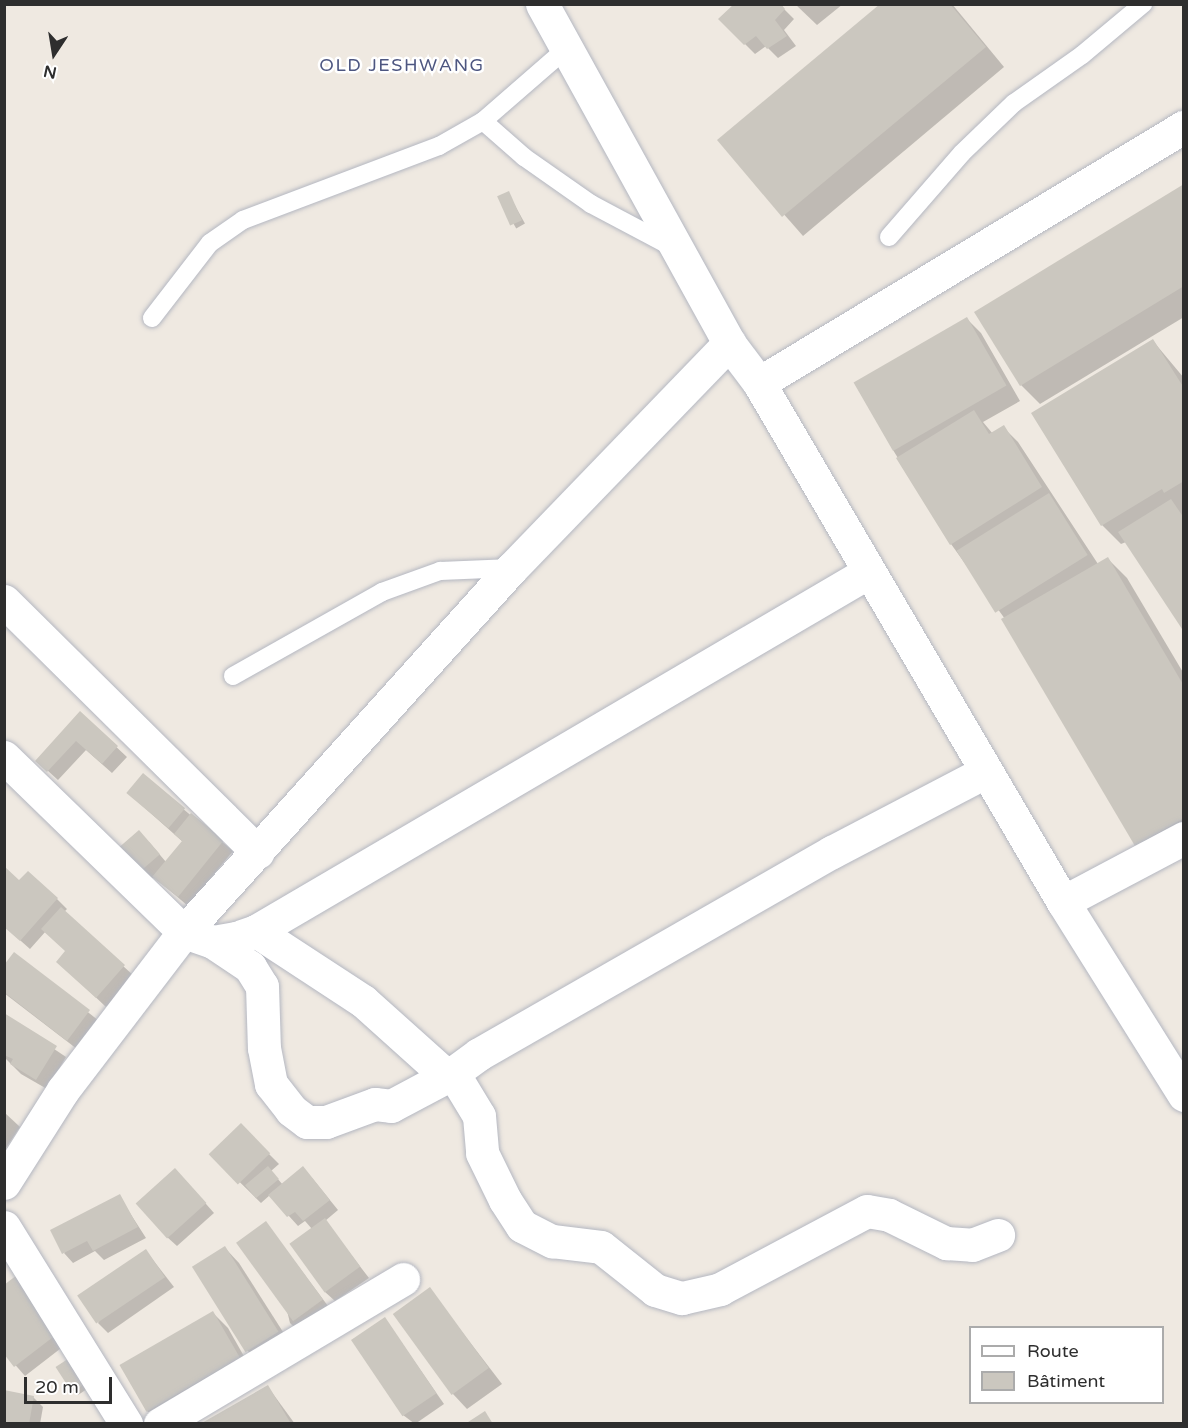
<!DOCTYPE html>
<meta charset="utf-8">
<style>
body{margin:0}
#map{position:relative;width:1188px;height:1428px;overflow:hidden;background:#efe9e1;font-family:"Varela Round",sans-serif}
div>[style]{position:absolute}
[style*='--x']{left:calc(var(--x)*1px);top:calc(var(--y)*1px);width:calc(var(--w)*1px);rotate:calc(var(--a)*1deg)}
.shadow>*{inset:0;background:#0003;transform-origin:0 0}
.building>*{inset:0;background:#cbc7bf;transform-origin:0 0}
.roads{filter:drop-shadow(0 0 2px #b4b7c1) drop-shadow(0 0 2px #b4b7c1)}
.service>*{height:18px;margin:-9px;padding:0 9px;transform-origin:9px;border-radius:9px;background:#fff}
.minor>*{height:33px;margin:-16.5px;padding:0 16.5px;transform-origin:16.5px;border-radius:16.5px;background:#fff}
span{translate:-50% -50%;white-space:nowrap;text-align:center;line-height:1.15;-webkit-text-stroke:5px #fff;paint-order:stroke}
.neighbourhood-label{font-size:18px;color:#4d5680;letter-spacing:1.5px}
.frame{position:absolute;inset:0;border:6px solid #2e2e2e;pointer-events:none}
.legend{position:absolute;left:969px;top:1326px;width:195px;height:78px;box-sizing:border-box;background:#fff;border:2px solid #ababab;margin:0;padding:8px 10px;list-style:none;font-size:18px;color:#2e2e2e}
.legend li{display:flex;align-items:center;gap:12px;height:30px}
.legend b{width:30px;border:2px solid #ababab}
.north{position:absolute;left:24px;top:24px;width:60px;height:60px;-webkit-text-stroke:4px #fff;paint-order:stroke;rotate:192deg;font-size:16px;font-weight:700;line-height:24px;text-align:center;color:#2e2e2e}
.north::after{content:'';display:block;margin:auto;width:21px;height:27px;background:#2e2e2e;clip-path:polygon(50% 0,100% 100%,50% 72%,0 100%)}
.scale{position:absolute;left:24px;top:1377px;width:88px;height:27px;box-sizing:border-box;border:3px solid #2e2e2e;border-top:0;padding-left:8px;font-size:18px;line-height:21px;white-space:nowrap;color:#2e2e2e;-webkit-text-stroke:4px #fff;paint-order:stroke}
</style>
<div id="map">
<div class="shadow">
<div style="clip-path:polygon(779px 4px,794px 19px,784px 30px,796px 46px,778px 58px,766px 46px,755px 54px,720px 19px)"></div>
<div style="clip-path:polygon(795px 4px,843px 4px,817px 25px)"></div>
<div style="clip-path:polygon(882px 4px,952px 4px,1004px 67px,803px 236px,719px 140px)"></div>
<div style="clip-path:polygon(1184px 186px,1184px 317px,1040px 404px,1021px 385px)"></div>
<div style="left:508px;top:193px;width:35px;height:10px;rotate:61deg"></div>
<div style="clip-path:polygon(967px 319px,981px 333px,1020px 401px,983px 422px,993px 434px,1003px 427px,1018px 442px,1098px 564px,1108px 559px,1127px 578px,1184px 674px,1184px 849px,1155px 865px,1005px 619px,951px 544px,893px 450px)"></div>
<div style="clip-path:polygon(1153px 341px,1184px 378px,1184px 629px,1126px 542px,1121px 544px,1102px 525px)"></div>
<div style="clip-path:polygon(80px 713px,127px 757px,112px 773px,86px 750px,58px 780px,47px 770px)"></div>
<div style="clip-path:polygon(143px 775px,233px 851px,188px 906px,154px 877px,147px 883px,138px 874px,149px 842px,166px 862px,183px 842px,128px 793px)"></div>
<div style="clip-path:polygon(20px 882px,57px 899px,67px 909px,64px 912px,134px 976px,106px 1007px,68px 971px,67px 951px,46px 931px,30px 949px,4px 926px)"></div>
<div style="clip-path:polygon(15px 954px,99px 1021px,77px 1049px,4px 993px,4px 967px)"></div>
<div style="clip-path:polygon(4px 1015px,66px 1057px,47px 1089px,21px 1074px,4px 1057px)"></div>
<div style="clip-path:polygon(4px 1112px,20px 1127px,4px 1151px)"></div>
<div style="clip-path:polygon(241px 1126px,279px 1164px,271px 1171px,283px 1185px,312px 1178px,338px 1210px,325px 1221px,369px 1278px,335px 1301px,325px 1292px,312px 1229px,305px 1221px,298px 1226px,270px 1195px,261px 1203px,211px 1154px)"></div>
<div style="clip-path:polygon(184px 1179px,214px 1213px,177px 1246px,167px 1237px)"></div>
<div style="clip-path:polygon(119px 1196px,146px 1238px,104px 1260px,95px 1251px,73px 1263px,64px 1253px)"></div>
<div style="clip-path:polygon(266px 1223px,331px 1310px,300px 1333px,290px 1323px)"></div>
<div style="clip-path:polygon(225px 1248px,239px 1263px,292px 1346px,261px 1365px,247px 1350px,194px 1267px)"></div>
<div style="clip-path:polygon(146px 1251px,174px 1287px,108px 1333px,98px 1323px)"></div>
<div style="clip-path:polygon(17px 1277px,69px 1342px,25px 1376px,4px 1352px)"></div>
<div style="clip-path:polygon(429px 1289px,502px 1384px,467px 1409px,453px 1394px)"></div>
<div style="clip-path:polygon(213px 1313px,228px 1328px,254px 1374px,160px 1424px,147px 1411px)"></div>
<div style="clip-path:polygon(385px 1319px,444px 1404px,415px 1424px,403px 1415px)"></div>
<div style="clip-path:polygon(58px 1367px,93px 1385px,78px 1395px)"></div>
<div style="clip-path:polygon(268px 1387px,295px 1424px,203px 1424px)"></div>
<div style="clip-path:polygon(33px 1397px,43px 1407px,40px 1424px,4px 1424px)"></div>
</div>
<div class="building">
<div style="clip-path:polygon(734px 4px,781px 4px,785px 9px,775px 20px,787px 36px,767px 49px,756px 36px,744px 45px,718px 19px)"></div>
<div style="clip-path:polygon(880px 4px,950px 4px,986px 47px,782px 217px,717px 140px)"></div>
<div style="clip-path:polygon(1184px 184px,1184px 286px,1020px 386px,974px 312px)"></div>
<div style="left:509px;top:191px;width:32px;height:13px;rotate:66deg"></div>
<div style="left:967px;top:317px;width:79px;height:131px;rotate:60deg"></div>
<div style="clip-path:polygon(1153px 339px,1184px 388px,1184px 481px,1164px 493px,1162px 489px,1101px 526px,1031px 413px)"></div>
<div style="clip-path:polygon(974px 410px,989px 434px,1004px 425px,1042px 487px,950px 545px,896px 458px)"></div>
<div style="left:1049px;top:493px;width:73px;height:109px;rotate:58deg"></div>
<div style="clip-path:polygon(1171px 499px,1184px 518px,1184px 632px,1118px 532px)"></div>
<div style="clip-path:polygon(1108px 557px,1184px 686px,1184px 818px,1135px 846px,1001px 619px)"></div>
<div style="clip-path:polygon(80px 711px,118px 746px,102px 764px,76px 741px,47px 772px,35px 761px)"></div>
<div style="left:143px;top:773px;width:55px;height:26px;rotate:40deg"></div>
<div style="clip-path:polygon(191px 813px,224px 840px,178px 897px,152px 877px,182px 841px,174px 834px)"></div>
<div style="left:139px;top:830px;width:32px;height:32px;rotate:49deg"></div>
<div style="clip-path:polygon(4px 866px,19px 880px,28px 871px,58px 898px,20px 941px,4px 927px)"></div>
<div style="clip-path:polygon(61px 907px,125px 965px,96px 998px,56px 962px,65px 951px,41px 929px)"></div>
<div style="clip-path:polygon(14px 952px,90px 1010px,67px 1041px,4px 992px,4px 965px)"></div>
<div style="clip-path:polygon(4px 1013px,57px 1046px,36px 1080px,10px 1064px,13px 1059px,4px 1055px)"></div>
<div style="left:241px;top:1123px;width:42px;height:45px;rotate:46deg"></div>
<div style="left:268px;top:1166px;width:17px;height:30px;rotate:50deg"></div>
<div style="clip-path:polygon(303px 1166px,330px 1200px,303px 1221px,295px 1212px,287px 1217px,268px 1195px)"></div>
<div style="left:175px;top:1168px;width:47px;height:53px;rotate:48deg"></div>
<div style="clip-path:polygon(120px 1194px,138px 1227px,93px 1251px,87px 1241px,62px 1254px,50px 1230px)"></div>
<div style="left:325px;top:1218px;width:60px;height:44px;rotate:54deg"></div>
<div style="left:266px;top:1221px;width:97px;height:37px;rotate:54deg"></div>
<div style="left:225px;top:1246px;width:101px;height:39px;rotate:58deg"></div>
<div style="left:146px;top:1249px;width:34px;height:83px;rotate:56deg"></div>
<div style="clip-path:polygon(17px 1275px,61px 1331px,14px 1367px,4px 1354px,4px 1285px)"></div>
<div style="left:430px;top:1287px;width:100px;height:46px;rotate:54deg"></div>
<div style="left:213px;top:1311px;width:54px;height:108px;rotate:60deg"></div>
<div style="left:385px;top:1317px;width:92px;height:41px;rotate:56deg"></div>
<div style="left:74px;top:1355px;width:30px;height:22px;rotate:57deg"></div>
<div style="clip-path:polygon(268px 1385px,290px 1422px,200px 1424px)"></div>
<div style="clip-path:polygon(4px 1390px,34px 1396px,29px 1424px,4px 1424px)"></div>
<div style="clip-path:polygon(485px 1411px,493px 1424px,465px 1424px)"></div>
</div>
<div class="roads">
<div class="service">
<div style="--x:483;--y:121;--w:55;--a:41.3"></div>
<div style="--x:524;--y:157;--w:82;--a:35"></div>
<div style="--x:591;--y:204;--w:92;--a:28"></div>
<div style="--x:889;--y:237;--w:111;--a:-49"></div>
<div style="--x:962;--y:153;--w:72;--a:-43.9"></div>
<div style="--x:1014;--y:103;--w:83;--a:-35.2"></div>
<div style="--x:1082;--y:55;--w:80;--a:-39.9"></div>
<div style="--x:152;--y:318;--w:95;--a:-52.3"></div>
<div style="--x:210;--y:243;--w:40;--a:-34.9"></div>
<div style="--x:243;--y:220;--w:210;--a:-20.7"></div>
<div style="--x:439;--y:146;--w:51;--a:-29.6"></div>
<div style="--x:483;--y:121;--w:113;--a:-41"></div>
<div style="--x:233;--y:676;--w:171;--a:-29.4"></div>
<div style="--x:382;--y:592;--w:62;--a:-19.9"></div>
<div style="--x:440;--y:571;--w:72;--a:-2.4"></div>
</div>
<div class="minor">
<div style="--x:542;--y:4;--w:387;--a:61.1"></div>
<div style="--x:729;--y:343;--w:50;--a:53.1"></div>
<div style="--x:759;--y:383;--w:601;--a:59.64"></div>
<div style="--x:1063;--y:902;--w:228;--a:57.9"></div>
<div style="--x:759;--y:383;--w:496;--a:-31.1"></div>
<div style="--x:4;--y:601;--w:357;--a:44.7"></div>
<div style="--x:4;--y:757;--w:251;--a:44.2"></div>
<div style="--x:184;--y:932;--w:31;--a:19"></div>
<div style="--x:213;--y:942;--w:23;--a:-10"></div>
<div style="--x:236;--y:938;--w:21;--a:-19"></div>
<div style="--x:256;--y:931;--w:708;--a:-30.37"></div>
<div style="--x:1063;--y:902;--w:137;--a:-27.9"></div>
<div style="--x:256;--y:931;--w:128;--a:33.2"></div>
<div style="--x:363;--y:1001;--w:105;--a:41.9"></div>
<div style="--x:441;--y:1071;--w:12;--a:9"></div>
<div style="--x:453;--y:1073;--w:32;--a:-36"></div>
<div style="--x:479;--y:1054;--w:407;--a:-29.8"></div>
<div style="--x:832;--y:852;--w:173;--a:-27.6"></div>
<div style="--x:213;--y:942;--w:45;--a:34"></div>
<div style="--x:250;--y:967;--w:22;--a:58"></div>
<div style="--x:262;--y:986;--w:62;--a:88.2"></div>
<div style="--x:264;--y:1048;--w:37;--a:79"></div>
<div style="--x:271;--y:1084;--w:33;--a:52"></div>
<div style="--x:291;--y:1110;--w:20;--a:37"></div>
<div style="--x:307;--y:1122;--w:19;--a:0"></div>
<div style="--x:326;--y:1122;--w:52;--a:-20.2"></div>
<div style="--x:375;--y:1104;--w:16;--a:7"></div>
<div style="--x:391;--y:1106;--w:70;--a:-28"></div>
<div style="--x:453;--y:1073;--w:50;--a:58.8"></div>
<div style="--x:479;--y:1116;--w:37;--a:85"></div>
<div style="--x:482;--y:1153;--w:52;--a:63.9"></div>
<div style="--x:505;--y:1200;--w:31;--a:57"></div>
<div style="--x:522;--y:1226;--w:34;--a:27"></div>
<div style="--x:552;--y:1241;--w:49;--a:7"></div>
<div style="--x:601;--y:1247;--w:69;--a:38.5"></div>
<div style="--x:655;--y:1290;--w:28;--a:17"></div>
<div style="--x:682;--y:1298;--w:39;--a:-13"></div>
<div style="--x:720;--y:1289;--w:166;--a:-28"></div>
<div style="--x:867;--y:1211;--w:22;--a:10"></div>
<div style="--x:889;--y:1215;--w:64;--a:26.2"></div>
<div style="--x:946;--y:1243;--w:26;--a:4"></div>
<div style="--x:972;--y:1245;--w:28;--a:-21"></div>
<div style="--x:4;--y:1183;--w:110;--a:-57.6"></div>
<div style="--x:63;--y:1090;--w:199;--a:-52.6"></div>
<div style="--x:184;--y:932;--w:490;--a:-48"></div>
<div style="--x:512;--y:568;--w:313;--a:-46"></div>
<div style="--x:4;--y:1227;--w:232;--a:58.2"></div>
<div style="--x:160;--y:1424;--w:283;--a:-30.8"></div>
</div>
</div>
<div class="neighbourhood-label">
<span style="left:402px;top:65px">OLD JESHWANG</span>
</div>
<div class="frame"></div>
<ul class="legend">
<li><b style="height:8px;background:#fff"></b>Route</li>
<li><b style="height:16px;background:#cbc7bf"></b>Bâtiment</li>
</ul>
<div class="north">N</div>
<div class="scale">20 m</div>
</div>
